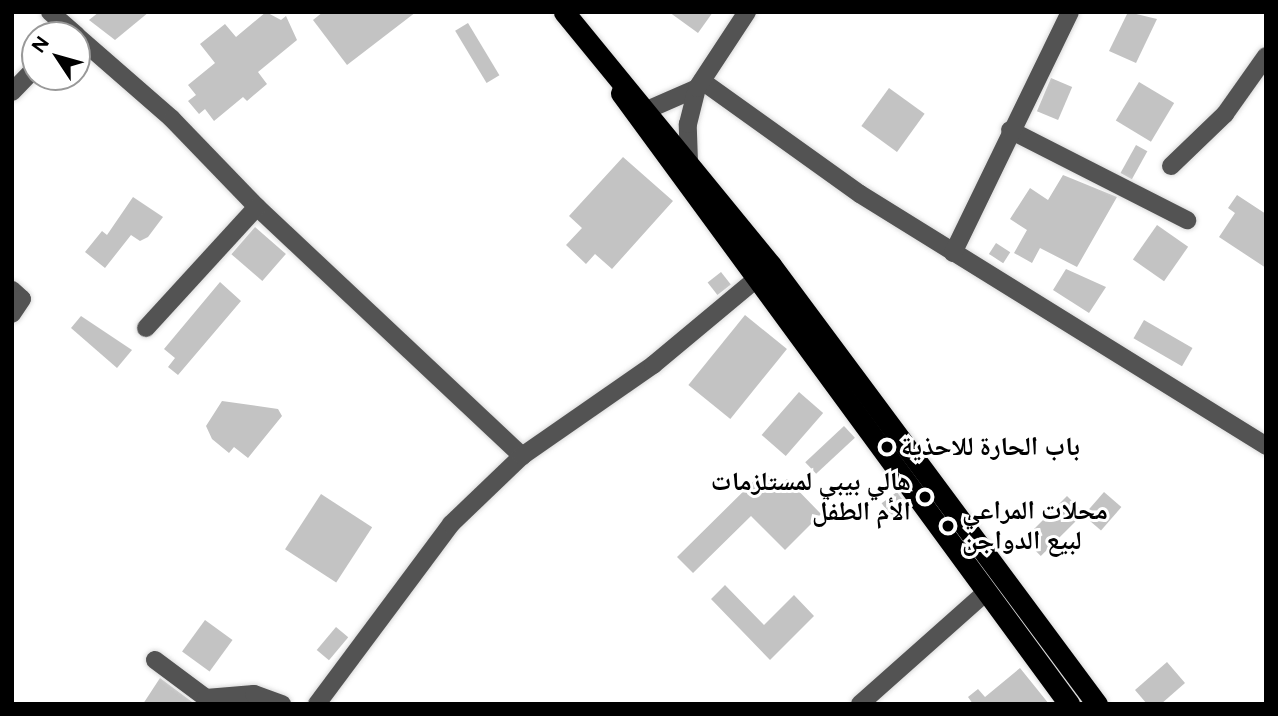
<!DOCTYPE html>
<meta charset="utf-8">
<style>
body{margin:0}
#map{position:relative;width:1278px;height:716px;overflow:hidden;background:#fff;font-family:Figtree,"Noto Naskh Arabic",sans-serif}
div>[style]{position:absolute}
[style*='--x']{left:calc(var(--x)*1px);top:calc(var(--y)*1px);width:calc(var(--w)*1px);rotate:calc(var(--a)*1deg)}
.building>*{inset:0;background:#c3c3c3;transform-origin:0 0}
.roads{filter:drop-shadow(0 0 2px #dbdbdb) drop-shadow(0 0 2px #dbdbdb)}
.minor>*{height:18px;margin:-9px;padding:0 9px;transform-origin:9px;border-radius:9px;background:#535353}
.highway>*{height:21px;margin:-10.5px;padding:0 10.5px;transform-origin:10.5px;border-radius:10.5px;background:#000}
.dots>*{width:19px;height:19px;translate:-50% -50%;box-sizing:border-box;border:4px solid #fff;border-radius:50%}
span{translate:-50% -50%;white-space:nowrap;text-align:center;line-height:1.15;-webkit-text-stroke:6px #fff;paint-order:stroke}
.poi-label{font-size:26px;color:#000;font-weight:700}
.left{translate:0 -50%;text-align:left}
.right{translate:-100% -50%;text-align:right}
.frame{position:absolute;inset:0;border:14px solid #000;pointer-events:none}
.north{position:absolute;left:21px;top:21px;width:70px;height:70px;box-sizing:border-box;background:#fff;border:2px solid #999;border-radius:50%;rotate:306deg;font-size:19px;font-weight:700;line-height:28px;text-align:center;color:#000}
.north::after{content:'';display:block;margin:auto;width:24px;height:32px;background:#000;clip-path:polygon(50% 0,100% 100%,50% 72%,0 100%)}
</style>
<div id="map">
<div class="building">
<div style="clip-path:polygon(99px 12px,149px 12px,115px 40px,89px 20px)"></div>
<div style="clip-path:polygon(266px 12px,281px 20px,286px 16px,297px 40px,258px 72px,267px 84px,247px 101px,243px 97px,214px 121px,205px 109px,199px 114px,188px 101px,196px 95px,188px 85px,215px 63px,200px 44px,225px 24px,236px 37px)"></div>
<div style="clip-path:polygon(323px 12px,416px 12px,347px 65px,313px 20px)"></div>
<div style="clip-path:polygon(669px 12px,713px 12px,698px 33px)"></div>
<div style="clip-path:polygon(1128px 12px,1157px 19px,1136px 63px,1109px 51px)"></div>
<div style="left:468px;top:23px;width:61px;height:15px;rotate:59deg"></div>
<div style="left:1051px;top:78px;width:23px;height:36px;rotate:23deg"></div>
<div style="left:1139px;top:82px;width:41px;height:45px;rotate:31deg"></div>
<div style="left:889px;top:88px;width:44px;height:47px;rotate:36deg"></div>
<div style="left:1136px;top:145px;width:13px;height:32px;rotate:29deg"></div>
<div style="clip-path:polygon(623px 157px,673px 201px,612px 269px,595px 254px,586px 264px,566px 245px,582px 228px,569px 216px)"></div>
<div style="clip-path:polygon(1063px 175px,1117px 197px,1077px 267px,1040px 248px,1032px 263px,1014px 253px,1027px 230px,1010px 219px,1030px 188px,1048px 200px)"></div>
<div style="clip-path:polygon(1237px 195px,1266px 214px,1266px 268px,1219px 237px,1235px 213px,1228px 208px)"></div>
<div style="clip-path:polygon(133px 197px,163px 217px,148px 237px,140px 241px,131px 235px,105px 268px,85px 252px,102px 231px,107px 235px)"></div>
<div style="left:1157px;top:225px;width:38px;height:42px;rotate:35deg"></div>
<div style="left:255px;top:227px;width:41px;height:36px;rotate:41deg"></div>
<div style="left:996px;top:243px;width:17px;height:13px;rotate:33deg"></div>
<div style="clip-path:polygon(1066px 269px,1106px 287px,1089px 313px,1053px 290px)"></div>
<div style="left:721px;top:272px;width:16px;height:17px;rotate:52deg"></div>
<div style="clip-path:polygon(220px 282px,241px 301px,178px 375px,168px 367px,175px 358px,164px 349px)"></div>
<div style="left:745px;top:315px;width:54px;height:90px;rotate:39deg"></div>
<div style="clip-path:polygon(81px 316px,132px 350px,117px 368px,71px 328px)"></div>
<div style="left:1144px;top:320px;width:56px;height:21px;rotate:30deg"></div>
<div style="left:799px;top:392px;width:32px;height:57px;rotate:41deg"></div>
<div style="clip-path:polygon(222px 401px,278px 409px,282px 416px,248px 458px,234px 447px,229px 453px,212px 439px,206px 426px)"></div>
<div style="left:844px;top:426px;width:16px;height:53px;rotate:47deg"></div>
<div style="clip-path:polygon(763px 472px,781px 484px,787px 479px,821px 514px,785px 550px,751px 516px,693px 573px,677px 557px)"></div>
<div style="left:897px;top:492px;width:17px;height:19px;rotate:54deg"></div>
<div style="left:1104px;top:492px;width:23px;height:31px;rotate:41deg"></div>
<div style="left:321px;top:494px;width:61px;height:66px;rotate:33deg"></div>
<div style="left:1067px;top:496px;width:24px;height:61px;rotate:45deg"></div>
<div style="clip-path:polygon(725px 585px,764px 625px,794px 595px,814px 616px,770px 660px,711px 599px)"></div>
<div style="left:205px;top:620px;width:34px;height:39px;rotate:36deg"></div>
<div style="left:336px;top:627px;width:16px;height:30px;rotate:40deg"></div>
<div style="clip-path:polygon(1167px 662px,1185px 683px,1161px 704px,1147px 704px,1135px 690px)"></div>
<div style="clip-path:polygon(1020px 668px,1049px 704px,973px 704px,968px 697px,978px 689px,985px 697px)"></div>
<div style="clip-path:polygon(160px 678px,195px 704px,143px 704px)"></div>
</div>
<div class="roads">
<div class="minor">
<div style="--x:50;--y:12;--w:35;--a:41"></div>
<div style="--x:77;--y:36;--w:126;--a:41.1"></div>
<div style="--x:172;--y:119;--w:122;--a:46"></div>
<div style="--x:257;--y:207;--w:364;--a:43.2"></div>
<div style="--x:702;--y:81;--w:194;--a:35.6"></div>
<div style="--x:860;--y:194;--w:478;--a:31.8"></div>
<div style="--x:12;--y:92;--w:33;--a:-46"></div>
<div style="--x:647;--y:110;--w:55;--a:-23.7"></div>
<div style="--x:1010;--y:130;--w:199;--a:27"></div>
<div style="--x:689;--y:162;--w:38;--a:-92"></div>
<div style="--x:688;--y:124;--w:37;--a:-76"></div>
<div style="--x:697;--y:88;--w:91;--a:-56.7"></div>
<div style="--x:1171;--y:166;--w:75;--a:-43.9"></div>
<div style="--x:1225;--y:114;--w:71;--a:-54.7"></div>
<div style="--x:953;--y:253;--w:268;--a:-64.1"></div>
<div style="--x:12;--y:290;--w:13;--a:42"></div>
<div style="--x:22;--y:299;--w:18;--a:124"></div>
<div style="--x:146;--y:328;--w:164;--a:-47.5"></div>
<div style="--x:155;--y:660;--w:64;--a:36.7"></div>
<div style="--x:206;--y:698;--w:48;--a:-4.8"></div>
<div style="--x:254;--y:694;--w:30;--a:20"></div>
<div style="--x:317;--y:704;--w:224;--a:-53.3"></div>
<div style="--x:451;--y:524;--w:98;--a:-43.8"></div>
<div style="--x:522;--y:456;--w:160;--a:-34.8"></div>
<div style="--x:653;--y:365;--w:148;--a:-39.8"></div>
<div style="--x:860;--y:704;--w:169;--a:-41.6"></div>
</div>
<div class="highway">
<div style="--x:564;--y:12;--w:327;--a:50.7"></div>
<div style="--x:771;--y:265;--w:547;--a:53.4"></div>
<div style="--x:621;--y:93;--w:758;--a:53.75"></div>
</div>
</div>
<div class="dots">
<div style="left:887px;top:447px;background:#000"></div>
<div style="left:925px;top:497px;background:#000"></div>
<div style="left:948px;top:526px;background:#000"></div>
</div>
<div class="poi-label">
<span class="left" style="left:901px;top:447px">باب الحارة للاحذية</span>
<span class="right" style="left:911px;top:497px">هالي بيبي لمستلزمات<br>الأم الطفل</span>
<span class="left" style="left:962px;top:526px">محلات المراعي<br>لبيع الدواجن</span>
</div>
<div class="frame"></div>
<div class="north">N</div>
</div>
